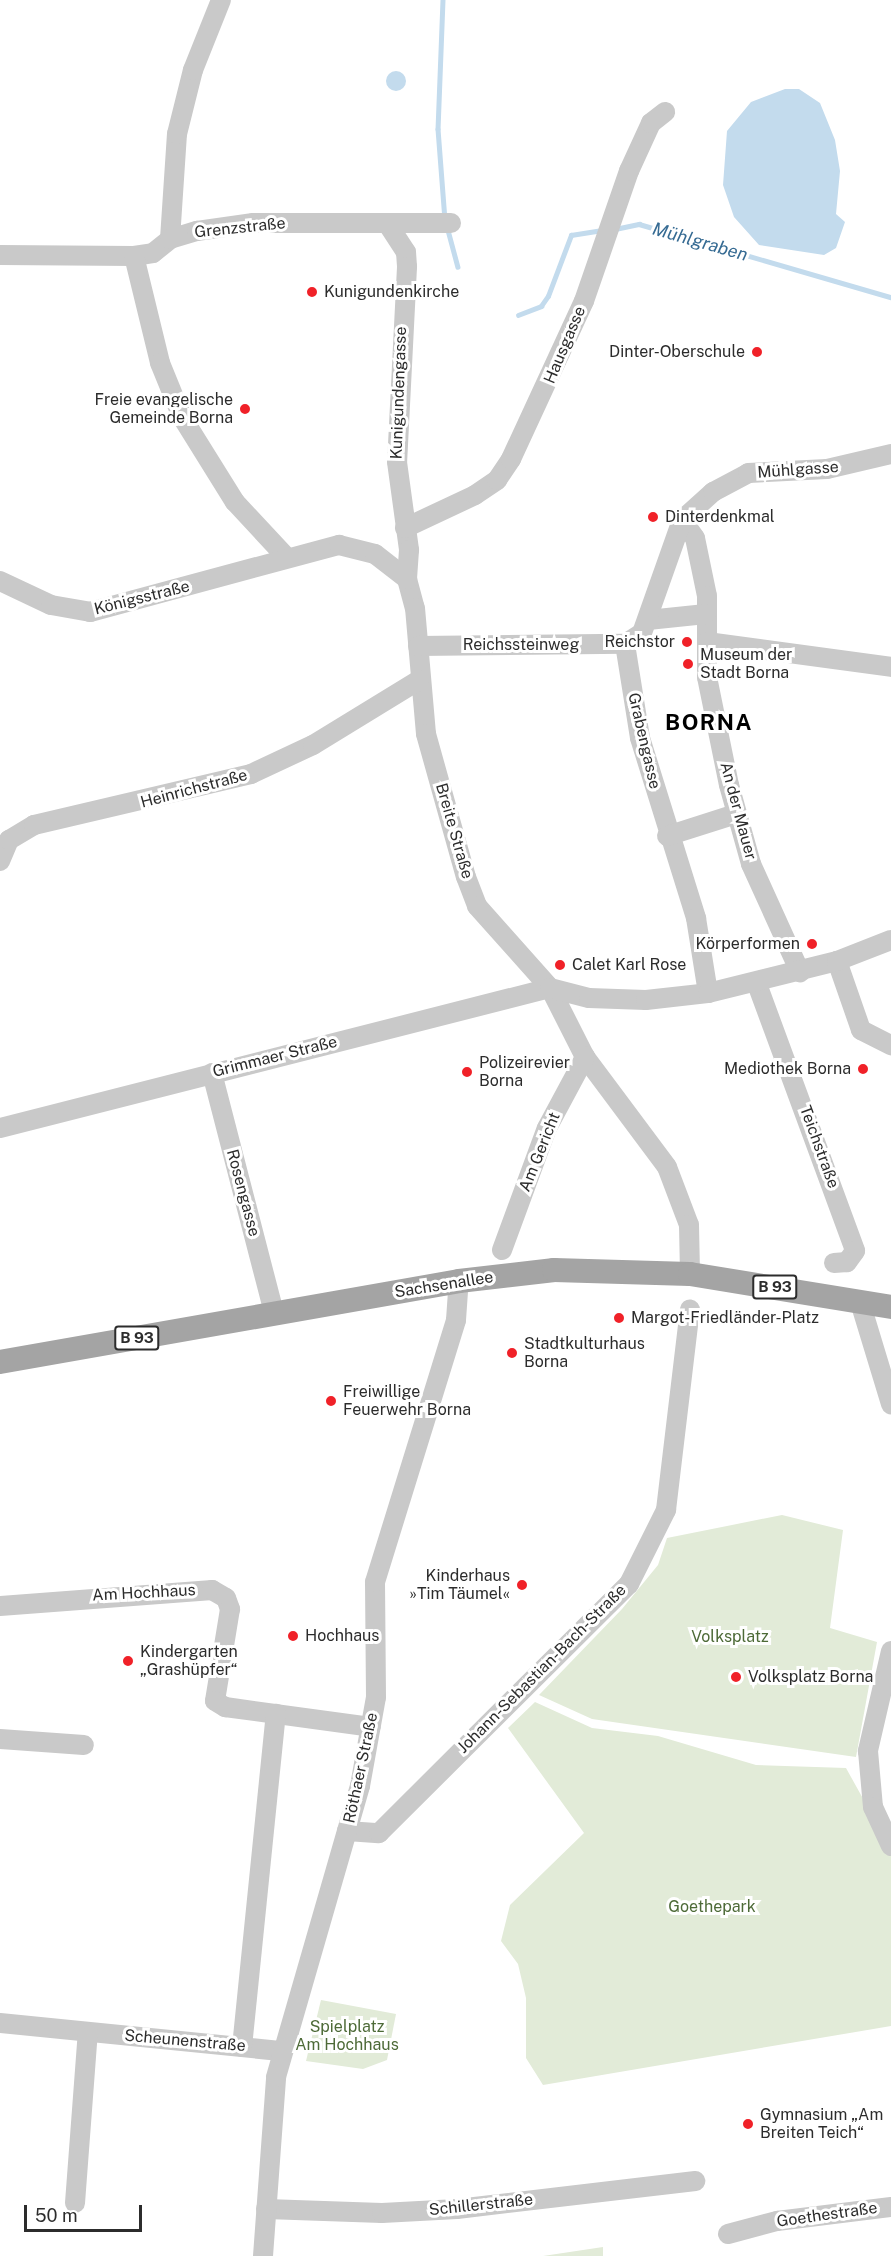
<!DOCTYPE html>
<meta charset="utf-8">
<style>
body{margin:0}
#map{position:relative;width:891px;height:2256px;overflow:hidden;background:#fff;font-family:"Public Sans",sans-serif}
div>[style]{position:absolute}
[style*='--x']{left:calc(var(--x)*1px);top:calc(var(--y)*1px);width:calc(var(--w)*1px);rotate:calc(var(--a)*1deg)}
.green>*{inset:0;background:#e2ebd8}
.water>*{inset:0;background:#c3dbed}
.round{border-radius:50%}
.stream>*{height:4.5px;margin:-2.25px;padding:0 2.25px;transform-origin:2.25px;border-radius:2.25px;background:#c3dbed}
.minor>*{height:20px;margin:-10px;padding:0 10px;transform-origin:10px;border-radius:10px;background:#c9c9c9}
.major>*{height:24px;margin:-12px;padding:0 12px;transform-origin:12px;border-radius:12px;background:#a4a4a4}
.dots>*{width:16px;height:16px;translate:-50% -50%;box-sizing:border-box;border:3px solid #fff;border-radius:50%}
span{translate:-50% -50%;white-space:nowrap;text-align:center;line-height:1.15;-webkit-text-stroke:6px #fff;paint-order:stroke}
.shield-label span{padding:2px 4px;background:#fff;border:2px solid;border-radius:4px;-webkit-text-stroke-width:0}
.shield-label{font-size:15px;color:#2c2c2c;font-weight:700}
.street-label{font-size:16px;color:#2c2c2c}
.poi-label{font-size:16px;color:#2c2c2c}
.left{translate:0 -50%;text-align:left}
.right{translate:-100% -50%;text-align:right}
.park-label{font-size:16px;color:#4d6a37}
.water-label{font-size:18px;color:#366b93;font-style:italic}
.district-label{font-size:22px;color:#000;font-weight:700;letter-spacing:1.5px}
.scale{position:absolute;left:24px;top:2205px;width:118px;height:27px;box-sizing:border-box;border:3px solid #2c2c2c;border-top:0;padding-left:8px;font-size:18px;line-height:21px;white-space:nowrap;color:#2c2c2c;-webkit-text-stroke:4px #fff;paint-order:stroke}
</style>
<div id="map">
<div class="green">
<div style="clip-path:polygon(782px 1515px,843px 1530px,830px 1628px,877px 1642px,856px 1757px,592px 1719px,539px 1695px,622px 1609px,658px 1565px,667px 1538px)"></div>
<div style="clip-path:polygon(535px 1702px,592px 1728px,658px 1736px,756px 1765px,846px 1768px,891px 1849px,891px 2026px,543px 2085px,526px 2058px,526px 1998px,518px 1964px,501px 1941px,510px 1905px,584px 1833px,508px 1728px)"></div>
<div style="clip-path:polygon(321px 2000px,396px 2014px,387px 2060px,363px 2069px,306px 2061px)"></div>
<div style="clip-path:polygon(603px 2247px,603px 2256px,543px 2256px)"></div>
</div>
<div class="water">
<div class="round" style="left:386px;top:71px;width:20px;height:20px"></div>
<div style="clip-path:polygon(785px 89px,799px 89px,820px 103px,835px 140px,840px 171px,836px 214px,845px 222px,836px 248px,824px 255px,759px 245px,734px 217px,723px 185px,727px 131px,751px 102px)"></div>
</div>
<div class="stream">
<div style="--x:443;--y:0;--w:129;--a:92.2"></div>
<div style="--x:438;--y:129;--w:90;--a:85.6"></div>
<div style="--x:615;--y:229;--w:25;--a:-12"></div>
<div style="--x:639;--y:224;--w:262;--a:16.2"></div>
<div style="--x:448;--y:230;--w:38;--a:75"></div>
<div style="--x:518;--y:315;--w:25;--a:-21"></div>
<div style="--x:541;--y:306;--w:12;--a:-55"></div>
<div style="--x:548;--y:296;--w:65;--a:-69.3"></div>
<div style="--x:571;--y:235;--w:33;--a:-9"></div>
</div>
<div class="minor">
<div style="--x:389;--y:226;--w:31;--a:57"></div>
<div style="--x:406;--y:252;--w:15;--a:86"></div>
<div style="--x:407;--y:267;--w:195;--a:92.9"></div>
<div style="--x:397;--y:462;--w:89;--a:82.2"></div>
<div style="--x:409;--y:550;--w:29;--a:94"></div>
<div style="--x:407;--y:579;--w:30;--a:75"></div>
<div style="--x:415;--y:608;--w:126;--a:85"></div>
<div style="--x:426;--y:734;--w:148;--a:74.4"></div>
<div style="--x:466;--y:877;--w:31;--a:69"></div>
<div style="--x:477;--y:906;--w:110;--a:48.3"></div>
<div style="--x:550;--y:988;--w:77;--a:63.1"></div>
<div style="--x:585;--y:1057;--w:137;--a:53.3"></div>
<div style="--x:667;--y:1167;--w:62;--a:69.2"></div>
<div style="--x:689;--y:1225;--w:49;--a:88.8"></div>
<div style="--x:170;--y:239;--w:105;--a:-86.2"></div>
<div style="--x:177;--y:134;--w:66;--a:-76"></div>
<div style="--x:193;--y:70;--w:75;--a:-68.2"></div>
<div style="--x:0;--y:255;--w:134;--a:0.4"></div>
<div style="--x:134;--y:256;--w:19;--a:-9"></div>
<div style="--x:153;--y:253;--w:22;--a:-39"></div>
<div style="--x:170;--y:239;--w:28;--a:-17"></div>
<div style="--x:197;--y:231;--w:57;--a:-8.1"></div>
<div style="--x:253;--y:223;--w:198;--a:0"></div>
<div style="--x:134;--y:256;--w:110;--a:76.3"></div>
<div style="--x:160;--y:363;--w:58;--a:67.8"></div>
<div style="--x:182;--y:417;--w:100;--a:58.1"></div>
<div style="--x:235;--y:502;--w:76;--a:47.1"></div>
<div style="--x:682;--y:520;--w:22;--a:54"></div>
<div style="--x:695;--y:538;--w:59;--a:78.3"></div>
<div style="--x:707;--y:596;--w:81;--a:90"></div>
<div style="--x:707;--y:677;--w:110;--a:78.5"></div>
<div style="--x:729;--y:785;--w:82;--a:74.4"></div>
<div style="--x:751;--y:864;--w:119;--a:65.6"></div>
<div style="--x:405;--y:528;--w:77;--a:-25.2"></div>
<div style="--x:475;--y:495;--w:27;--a:-34"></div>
<div style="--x:497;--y:480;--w:25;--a:-56"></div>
<div style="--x:511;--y:459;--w:174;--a:-65.2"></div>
<div style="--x:584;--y:301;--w:138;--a:-70.9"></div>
<div style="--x:629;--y:171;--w:53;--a:-65.4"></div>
<div style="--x:651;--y:123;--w:18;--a:-38"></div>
<div style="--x:0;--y:581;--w:56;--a:25.2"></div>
<div style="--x:51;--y:605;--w:40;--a:10"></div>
<div style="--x:90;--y:612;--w:258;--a:-15.1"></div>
<div style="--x:339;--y:545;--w:37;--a:14"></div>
<div style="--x:375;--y:554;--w:41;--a:38"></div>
<div style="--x:648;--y:620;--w:58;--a:-5.9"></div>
<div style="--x:707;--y:642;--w:186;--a:7.7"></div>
<div style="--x:625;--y:644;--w:95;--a:80.9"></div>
<div style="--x:640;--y:738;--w:189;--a:72.7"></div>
<div style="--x:696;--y:918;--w:76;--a:80.9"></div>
<div style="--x:418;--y:646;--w:207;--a:-0.6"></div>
<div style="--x:625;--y:644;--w:20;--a:-33"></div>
<div style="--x:642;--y:633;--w:120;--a:-70.5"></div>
<div style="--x:682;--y:520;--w:42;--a:-42.1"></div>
<div style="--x:713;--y:492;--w:40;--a:-28"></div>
<div style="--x:748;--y:473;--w:79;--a:-2.9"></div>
<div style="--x:827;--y:469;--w:66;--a:-13.2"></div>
<div style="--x:667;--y:836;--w:72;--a:-17.7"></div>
<div style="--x:0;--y:861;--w:23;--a:-67"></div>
<div style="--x:9;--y:840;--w:29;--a:-31"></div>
<div style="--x:34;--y:825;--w:223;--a:-13.2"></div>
<div style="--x:251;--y:774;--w:68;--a:-25.1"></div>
<div style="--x:313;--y:745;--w:124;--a:-31.5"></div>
<div style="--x:837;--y:961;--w:73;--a:70.8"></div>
<div style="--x:861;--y:1030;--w:34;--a:27"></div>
<div style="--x:757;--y:984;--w:284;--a:69.8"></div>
<div style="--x:855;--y:1251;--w:14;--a:126"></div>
<div style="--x:847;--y:1262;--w:13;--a:176"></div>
<div style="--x:212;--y:1073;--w:248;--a:75.5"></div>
<div style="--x:0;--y:1128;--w:568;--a:-14.28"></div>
<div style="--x:550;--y:988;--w:40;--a:14.4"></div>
<div style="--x:589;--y:998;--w:57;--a:2"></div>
<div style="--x:646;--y:1000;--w:62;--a:-6.4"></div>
<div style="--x:708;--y:993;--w:133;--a:-13.9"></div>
<div style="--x:837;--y:961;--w:58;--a:-21.3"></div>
<div style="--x:502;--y:1250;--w:130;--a:-69.8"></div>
<div style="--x:547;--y:1128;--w:81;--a:-61.8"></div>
<div style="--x:860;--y:1302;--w:107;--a:73.1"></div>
<div style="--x:0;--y:1606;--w:213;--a:-4.3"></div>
<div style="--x:212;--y:1590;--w:16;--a:30"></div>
<div style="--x:226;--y:1598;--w:12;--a:70"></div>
<div style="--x:230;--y:1609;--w:93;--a:99.3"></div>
<div style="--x:215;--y:1701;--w:12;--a:31"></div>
<div style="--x:225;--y:1707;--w:147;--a:7.8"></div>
<div style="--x:891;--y:1651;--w:103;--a:103"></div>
<div style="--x:868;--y:1751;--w:56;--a:84.9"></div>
<div style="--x:873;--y:1807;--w:43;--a:65.2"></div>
<div style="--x:0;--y:1739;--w:84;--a:4.1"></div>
<div style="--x:347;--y:1831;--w:32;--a:4"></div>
<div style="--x:379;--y:1833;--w:353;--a:-44.9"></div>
<div style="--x:629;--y:1584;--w:83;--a:-63.4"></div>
<div style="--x:666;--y:1510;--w:202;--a:-83.2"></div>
<div style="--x:0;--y:2023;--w:284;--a:5.7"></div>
<div style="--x:242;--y:2047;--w:335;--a:-84.2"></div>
<div style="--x:75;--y:2203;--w:171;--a:-85.7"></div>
<div style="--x:266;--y:2209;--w:116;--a:2"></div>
<div style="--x:382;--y:2213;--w:75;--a:-3.1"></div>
<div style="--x:457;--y:2209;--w:240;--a:-6.7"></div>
<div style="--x:728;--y:2234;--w:51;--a:-14.9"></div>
<div style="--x:777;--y:2221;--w:115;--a:-7"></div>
<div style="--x:263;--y:2256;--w:179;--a:-85.8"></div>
<div style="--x:276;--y:2077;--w:303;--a:-73.9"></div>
<div style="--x:360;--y:1786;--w:90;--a:-79.8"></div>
<div style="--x:376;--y:1697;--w:115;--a:-90.5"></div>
<div style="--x:375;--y:1582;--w:274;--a:-72.8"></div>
<div style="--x:456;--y:1320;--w:39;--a:-86"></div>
</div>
<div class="major">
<div style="--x:0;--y:1362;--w:466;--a:-10"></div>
<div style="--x:459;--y:1281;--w:96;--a:-6.6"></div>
<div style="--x:554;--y:1270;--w:136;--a:1.7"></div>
<div style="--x:690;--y:1274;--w:204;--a:9.3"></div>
</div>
<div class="dots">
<div style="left:312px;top:292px;background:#f02128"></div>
<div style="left:757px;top:352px;background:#f02128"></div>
<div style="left:245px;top:409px;background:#f02128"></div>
<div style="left:653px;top:517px;background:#f02128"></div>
<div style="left:687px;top:642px;background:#f02128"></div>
<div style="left:688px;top:664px;background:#f02128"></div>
<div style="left:812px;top:944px;background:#f02128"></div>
<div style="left:560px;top:965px;background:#f02128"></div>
<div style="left:863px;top:1069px;background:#f02128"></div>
<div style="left:467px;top:1072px;background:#f02128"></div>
<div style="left:619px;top:1318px;background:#f02128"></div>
<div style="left:512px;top:1353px;background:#f02128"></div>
<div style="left:331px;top:1401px;background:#f02128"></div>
<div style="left:522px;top:1585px;background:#f02128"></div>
<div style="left:293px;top:1636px;background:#f02128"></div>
<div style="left:128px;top:1661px;background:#f02128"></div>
<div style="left:736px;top:1677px;background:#f02128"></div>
<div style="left:748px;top:2124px;background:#f02128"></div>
</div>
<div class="shield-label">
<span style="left:775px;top:1287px">B 93</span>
<span style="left:137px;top:1338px">B 93</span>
</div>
<div class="street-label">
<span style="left:240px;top:228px;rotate:-6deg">Grenzstraße</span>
<span style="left:565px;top:345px;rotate:-67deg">Hausgasse</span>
<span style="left:399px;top:393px;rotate:-88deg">Kunigundengasse</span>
<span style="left:798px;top:470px;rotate:-4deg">Mühlgasse</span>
<span style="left:142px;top:598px;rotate:-14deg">Königsstraße</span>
<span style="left:521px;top:645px">Reichssteinweg</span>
<span style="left:644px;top:741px;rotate:77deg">Grabengasse</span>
<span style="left:194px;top:789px;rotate:-15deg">Heinrichstraße</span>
<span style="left:738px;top:811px;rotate:75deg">An der Mauer</span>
<span style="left:454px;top:831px;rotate:74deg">Breite Straße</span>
<span style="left:275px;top:1057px;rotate:-14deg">Grimmaer Straße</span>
<span style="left:819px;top:1147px;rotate:70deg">Teichstraße</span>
<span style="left:540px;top:1152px;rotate:-68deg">Am Gericht</span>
<span style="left:243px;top:1193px;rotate:75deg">Rosengasse</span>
<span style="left:444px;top:1285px;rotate:-9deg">Sachsenallee</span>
<span style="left:144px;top:1593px;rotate:-3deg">Am Hochhaus</span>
<span style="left:542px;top:1669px;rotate:-45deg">Johann-Sebastian-Bach-Straße</span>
<span style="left:361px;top:1768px;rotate:-78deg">Röthaer Straße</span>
<span style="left:185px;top:2041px;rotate:5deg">Scheunenstraße</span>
<span style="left:481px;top:2205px;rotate:-6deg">Schillerstraße</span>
<span style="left:827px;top:2215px;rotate:-8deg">Goethestraße</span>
</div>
<div class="poi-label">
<span class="left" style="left:324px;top:292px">Kunigundenkirche</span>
<span class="right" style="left:745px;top:352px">Dinter-Oberschule</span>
<span class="right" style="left:233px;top:409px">Freie evangelische<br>Gemeinde Borna</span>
<span class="left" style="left:665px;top:517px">Dinterdenkmal</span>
<span class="right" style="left:675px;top:642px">Reichstor</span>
<span class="left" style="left:700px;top:664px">Museum der<br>Stadt Borna</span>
<span class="right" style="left:800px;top:944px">Körperformen</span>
<span class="left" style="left:572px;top:965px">Calet Karl Rose</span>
<span class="left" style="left:479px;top:1072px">Polizeirevier<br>Borna</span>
<span class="right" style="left:851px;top:1069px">Mediothek Borna</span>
<span class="left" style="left:631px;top:1318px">Margot-Friedländer-Platz</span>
<span class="left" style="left:524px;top:1353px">Stadtkulturhaus<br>Borna</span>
<span class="left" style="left:343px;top:1401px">Freiwillige<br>Feuerwehr Borna</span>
<span class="right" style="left:510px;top:1585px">Kinderhaus<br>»Tim Täumel«</span>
<span class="left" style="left:305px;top:1636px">Hochhaus</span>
<span class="left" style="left:140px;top:1661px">Kindergarten<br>„Grashüpfer“</span>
<span class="left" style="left:748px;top:1677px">Volksplatz Borna</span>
<span class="left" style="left:760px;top:2124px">Gymnasium „Am<br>Breiten Teich“</span>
</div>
<div class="park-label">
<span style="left:730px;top:1637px">Volksplatz</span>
<span style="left:712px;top:1907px">Goethepark</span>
<span style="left:347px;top:2036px">Spielplatz<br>Am Hochhaus</span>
</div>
<div class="water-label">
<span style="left:700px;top:242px;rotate:16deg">Mühlgraben</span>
</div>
<div class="district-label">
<span style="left:709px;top:723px">BORNA</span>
</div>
<div class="scale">50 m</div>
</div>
